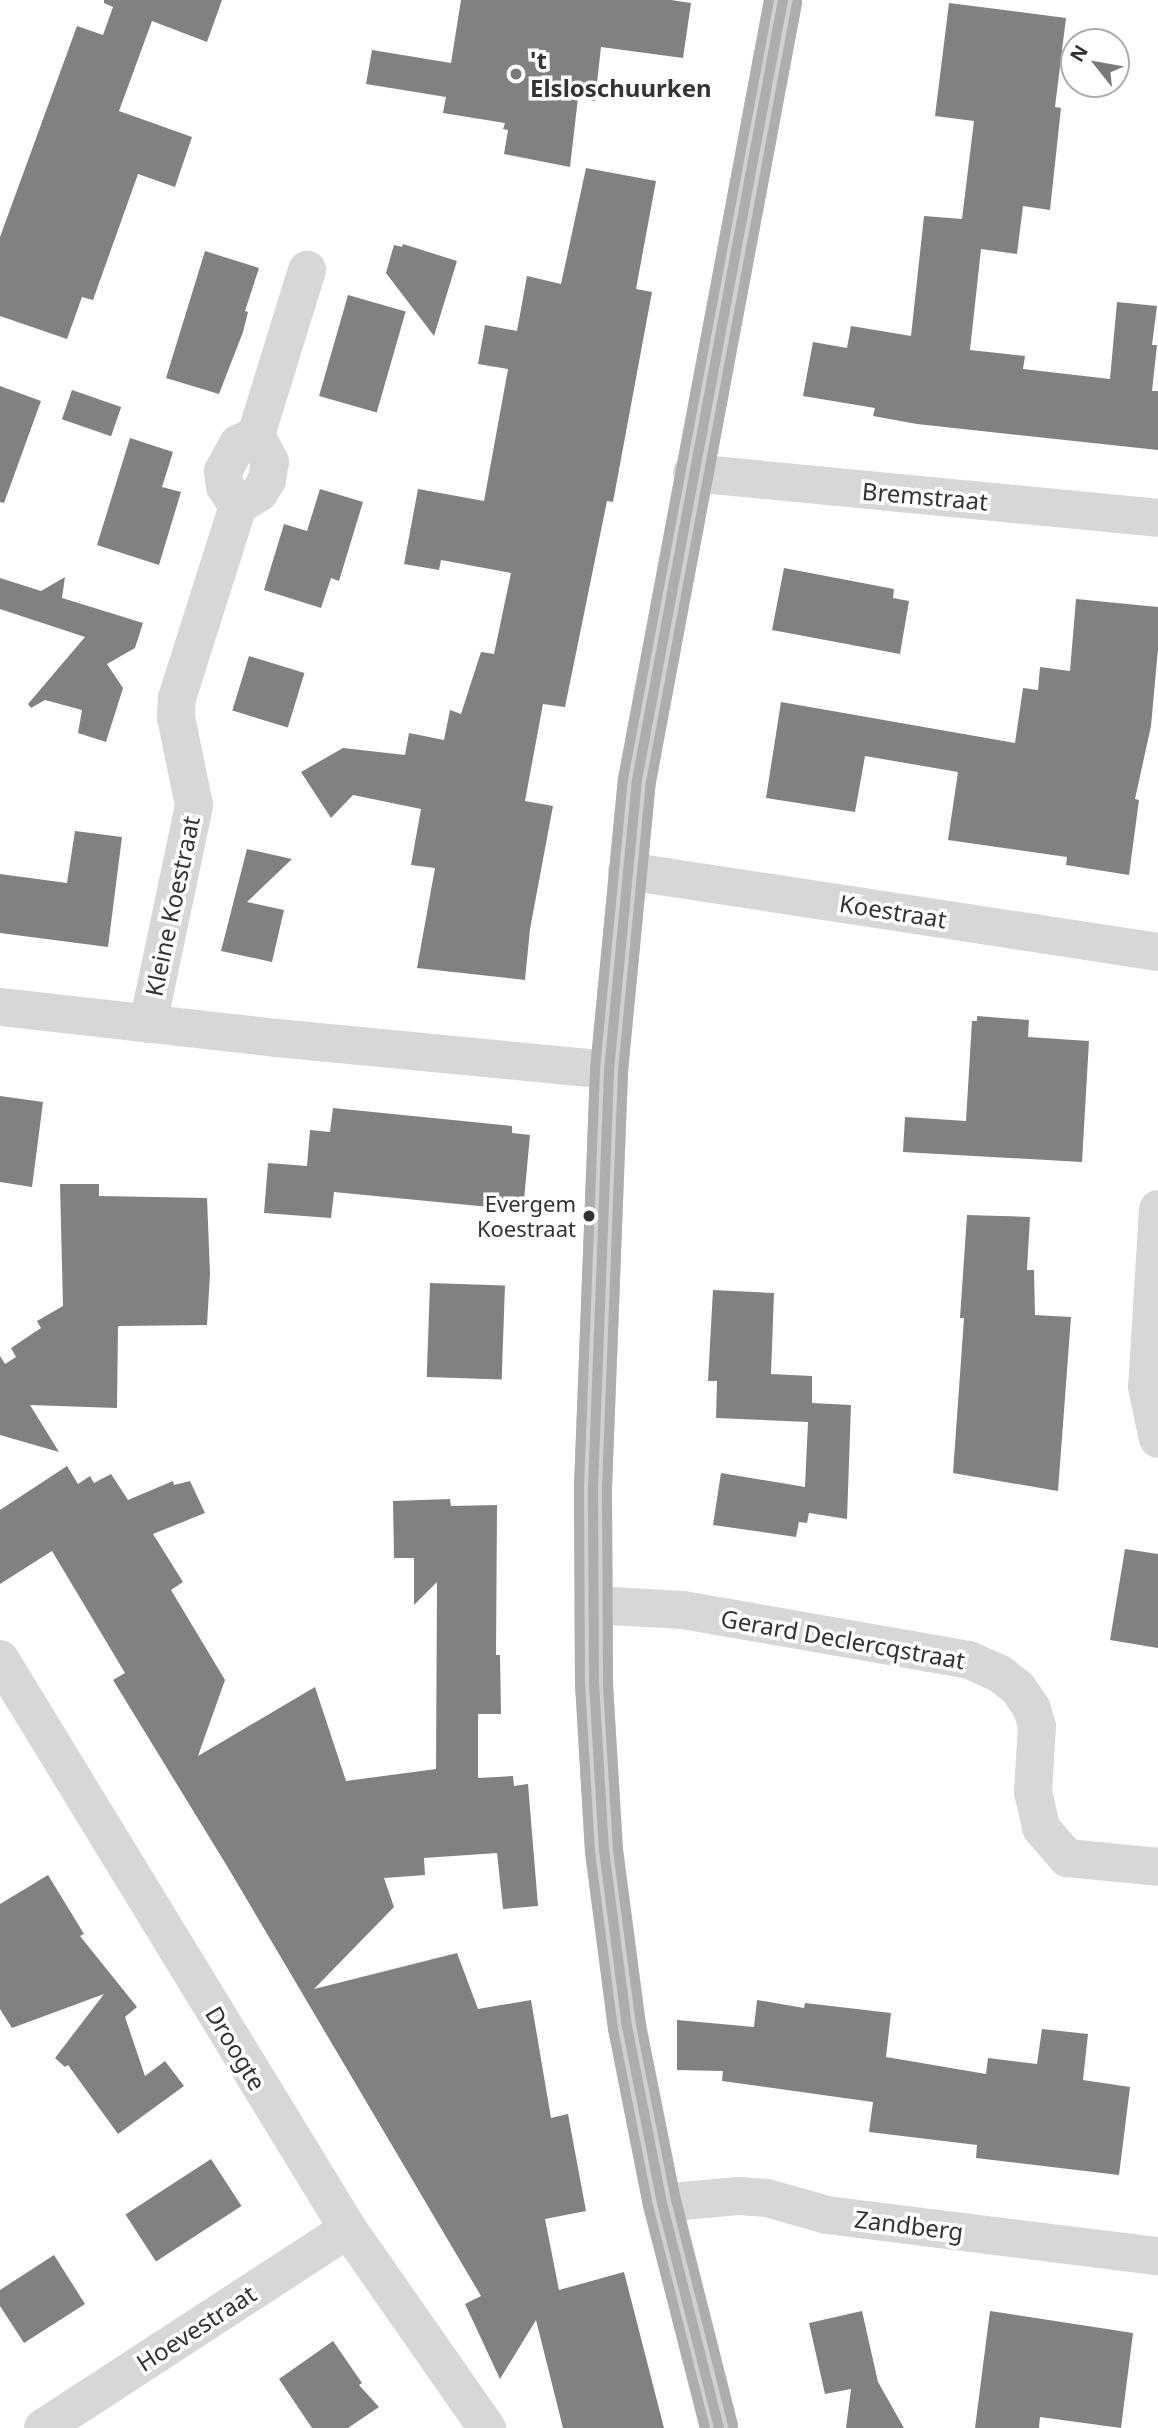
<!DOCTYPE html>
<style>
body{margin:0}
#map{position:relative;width:1158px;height:2428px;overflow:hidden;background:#fff;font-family:"Noto Sans",sans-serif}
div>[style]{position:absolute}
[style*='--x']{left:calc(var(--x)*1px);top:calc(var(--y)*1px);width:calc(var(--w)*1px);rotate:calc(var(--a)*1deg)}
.building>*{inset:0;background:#818181;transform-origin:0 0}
.street>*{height:38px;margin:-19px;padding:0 19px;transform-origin:19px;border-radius:19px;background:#d7d7d7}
.secondary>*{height:38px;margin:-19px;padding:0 19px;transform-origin:19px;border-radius:19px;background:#d0d0d0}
.bus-1>*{height:10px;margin:-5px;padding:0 5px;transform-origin:5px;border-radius:5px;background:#adadad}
.bus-2>*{height:10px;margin:-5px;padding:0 5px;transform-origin:5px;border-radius:5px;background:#adadad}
.bus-3>*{height:10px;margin:-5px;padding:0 5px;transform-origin:5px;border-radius:5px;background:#adadad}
.dots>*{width:19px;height:19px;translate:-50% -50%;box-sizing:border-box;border:4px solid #fff;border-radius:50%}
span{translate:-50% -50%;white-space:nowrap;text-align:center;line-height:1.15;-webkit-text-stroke:7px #fff;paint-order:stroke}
.bus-label{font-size:22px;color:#333}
.right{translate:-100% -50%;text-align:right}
.poi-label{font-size:24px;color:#333;font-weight:700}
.left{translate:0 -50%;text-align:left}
.street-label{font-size:24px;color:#333}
.north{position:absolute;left:1060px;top:28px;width:70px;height:70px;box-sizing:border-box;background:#fff;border:2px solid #adadad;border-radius:50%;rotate:301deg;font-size:19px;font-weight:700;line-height:28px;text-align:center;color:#333}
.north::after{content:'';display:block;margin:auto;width:24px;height:32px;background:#7a7a7a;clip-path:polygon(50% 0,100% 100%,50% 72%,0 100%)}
</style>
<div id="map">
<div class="building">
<div style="clip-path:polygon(104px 0,222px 0,207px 42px,152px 21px,119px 111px,192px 137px,175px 187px,138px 174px,93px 300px,82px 297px,67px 339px,0 316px,0 237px,77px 26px,103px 35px,113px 7px,104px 3px)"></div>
<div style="clip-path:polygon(461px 0,671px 0,691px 3px,683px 58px,601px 47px,595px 101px,578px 98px,570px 167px,504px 154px,508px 130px,503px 129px,505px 123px,443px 113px,446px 97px,366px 84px,372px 50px,451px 63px)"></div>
<div style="clip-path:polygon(949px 3px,1066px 18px,1055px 107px,1061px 108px,1050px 210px,1023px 206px,1017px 254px,981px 249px,970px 350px,1025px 356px,1023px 369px,1110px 379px,1117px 302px,1157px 306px,1152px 345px,1157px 345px,1152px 391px,1158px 391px,1158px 450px,917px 424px,873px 416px,875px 408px,803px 396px,813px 342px,847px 348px,851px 326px,911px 336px,924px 216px,962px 219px,974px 121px,935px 116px)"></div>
<div style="clip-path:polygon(586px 168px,656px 181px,636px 289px,652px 292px,613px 502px,607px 501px,565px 707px,543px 704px,525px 801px,553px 806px,530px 929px,525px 980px,417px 968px,435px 868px,411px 865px,421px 809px,353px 795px,331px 818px,301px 772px,343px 748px,405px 755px,409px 733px,444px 740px,450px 710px,461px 714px,481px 652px,494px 654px,511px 573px,441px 560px,439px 570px,404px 564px,418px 489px,484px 501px,508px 369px,478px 364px,485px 325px,517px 331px,527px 276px,561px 284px)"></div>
<div style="clip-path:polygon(403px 244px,457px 261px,434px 336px,386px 273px,394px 245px,402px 247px)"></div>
<div style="clip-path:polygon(205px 251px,259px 268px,245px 311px,248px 312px,243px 332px,219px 394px,166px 378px)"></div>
<div style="left:348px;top:295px;width:60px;height:105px;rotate:16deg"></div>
<div style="clip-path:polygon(0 386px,41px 401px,4px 503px,0 502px)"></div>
<div style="left:72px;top:390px;width:52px;height:31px;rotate:19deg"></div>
<div style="clip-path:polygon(130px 438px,173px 452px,162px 487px,181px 492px,159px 565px,97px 545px)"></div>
<div style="clip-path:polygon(320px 489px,363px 502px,339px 581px,331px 578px,321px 608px,264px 590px,284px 524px,307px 531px)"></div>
<div style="clip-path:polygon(784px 568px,894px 589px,893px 598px,909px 601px,900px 654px,772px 630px)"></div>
<div style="clip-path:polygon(65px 577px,62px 598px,143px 623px,135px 648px,107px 664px,123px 688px,106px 742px,78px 733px,82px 710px,45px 700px,31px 708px,28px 704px,85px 637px,0 609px,0 578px,41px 591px)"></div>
<div style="clip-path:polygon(1076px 599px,1158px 607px,1158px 649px,1151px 726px,1135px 799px,1139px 800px,1129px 875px,1066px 865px,1067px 857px,948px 840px,958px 772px,865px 756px,855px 812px,766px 798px,781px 702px,1015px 743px,1023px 688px,1038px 690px,1040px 667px,1070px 671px)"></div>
<div style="left:249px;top:656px;width:58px;height:57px;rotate:17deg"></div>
<div style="clip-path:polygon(75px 831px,122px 837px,108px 947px,0 933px,0 874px,67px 883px)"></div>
<div style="clip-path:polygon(247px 849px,292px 859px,247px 902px,284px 910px,272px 962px,221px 951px)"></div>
<div style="clip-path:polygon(977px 1016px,1029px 1020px,1028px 1037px,1089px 1041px,1082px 1162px,903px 1152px,905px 1117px,966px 1121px,972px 1021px,977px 1021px)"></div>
<div style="clip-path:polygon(0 1096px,43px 1102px,32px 1187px,0 1182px)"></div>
<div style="clip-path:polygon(333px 1108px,512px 1126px,512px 1133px,530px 1135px,524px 1200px,519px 1199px,519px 1210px,334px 1192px,331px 1218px,264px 1213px,268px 1163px,307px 1166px,310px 1130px,330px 1132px)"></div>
<div style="clip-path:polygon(60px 1184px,99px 1184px,99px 1196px,207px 1198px,210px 1274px,207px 1325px,118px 1326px,117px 1408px,30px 1405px,59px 1452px,0 1435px,0 1356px,5px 1364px,16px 1357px,11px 1348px,41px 1328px,37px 1321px,63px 1306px)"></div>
<div style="clip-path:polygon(967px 1215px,1030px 1217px,1027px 1270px,1034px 1270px,1035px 1315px,1071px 1317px,1058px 1491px,953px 1473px,964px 1318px,960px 1318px)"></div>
<div style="left:430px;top:1283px;width:75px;height:94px;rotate:2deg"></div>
<div style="clip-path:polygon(713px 1290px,774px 1293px,771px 1374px,812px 1376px,812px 1403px,851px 1405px,847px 1519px,809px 1513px,807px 1523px,799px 1522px,796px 1537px,713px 1525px,721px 1473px,805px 1487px,808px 1422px,716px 1418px,717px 1381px,708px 1381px)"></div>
<div style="clip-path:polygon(67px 1466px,78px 1484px,90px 1476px,94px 1483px,111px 1474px,128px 1500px,173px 1481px,174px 1485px,190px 1481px,205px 1513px,153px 1534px,183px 1582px,171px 1590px,225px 1680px,198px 1756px,315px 1687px,346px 1781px,436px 1769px,437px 1582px,414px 1605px,414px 1558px,394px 1558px,393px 1501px,450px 1499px,451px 1506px,497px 1505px,496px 1655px,500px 1655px,501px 1714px,478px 1714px,478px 1778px,513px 1776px,514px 1786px,528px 1784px,538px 1906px,503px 1909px,497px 1853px,424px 1858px,425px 1875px,384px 1878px,394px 1907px,314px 1989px,457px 1953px,478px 2009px,531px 2000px,551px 2118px,568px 2114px,586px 2211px,545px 2219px,559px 2290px,624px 2272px,664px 2428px,563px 2428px,536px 2320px,500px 2379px,465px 2304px,481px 2296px,227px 1866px,113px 1680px,125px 1673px,52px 1551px,0 1584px,0 1510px)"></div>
<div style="clip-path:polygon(1125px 1549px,1158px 1554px,1158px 1648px,1110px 1640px)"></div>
<div style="clip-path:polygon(48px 1875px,84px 1934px,80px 1936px,137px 2007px,125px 2017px,145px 2076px,165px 2061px,184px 2086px,118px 2134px,68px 2065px,65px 2067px,55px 2058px,104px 1994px,12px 2028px,0 2009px,0 1904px)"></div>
<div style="clip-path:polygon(757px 2000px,804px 2008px,805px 2003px,891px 2013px,886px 2057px,986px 2074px,988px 2058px,1037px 2064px,1042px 2029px,1088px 2034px,1083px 2080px,1130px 2087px,1119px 2175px,976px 2158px,977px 2145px,869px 2132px,873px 2102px,722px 2081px,723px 2071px,677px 2070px,677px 2020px,754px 2027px)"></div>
<div style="left:211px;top:2159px;width:56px;height:102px;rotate:57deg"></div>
<div style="clip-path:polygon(54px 2255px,85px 2304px,24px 2343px,0 2306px,0 2290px)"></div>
<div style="clip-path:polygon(862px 2311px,878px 2382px,904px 2428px,846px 2428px,851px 2389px,825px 2394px,809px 2323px)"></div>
<div style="clip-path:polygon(990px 2311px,1133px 2333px,1121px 2428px,1040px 2417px,1039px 2428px,975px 2428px)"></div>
<div style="clip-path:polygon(333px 2341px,362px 2383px,359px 2385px,379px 2407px,348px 2428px,312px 2428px,279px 2379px)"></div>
</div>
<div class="street">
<div style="--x:692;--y:473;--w:468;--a:5.5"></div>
<div style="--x:238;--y:506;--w:23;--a:-124"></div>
<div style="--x:225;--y:487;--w:16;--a:-97"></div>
<div style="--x:223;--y:471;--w:31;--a:-61"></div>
<div style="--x:238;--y:444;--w:20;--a:-27"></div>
<div style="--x:256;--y:435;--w:173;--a:-72.8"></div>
<div style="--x:627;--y:871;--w:537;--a:8.67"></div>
<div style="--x:0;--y:1007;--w:279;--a:6.4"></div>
<div style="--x:277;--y:1038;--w:334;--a:5.5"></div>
<div style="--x:148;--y:1024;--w:224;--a:-78.1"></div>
<div style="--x:194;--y:805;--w:90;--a:-101.6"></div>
<div style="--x:176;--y:717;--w:19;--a:-87"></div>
<div style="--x:177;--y:698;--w:201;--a:-72.4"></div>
<div style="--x:238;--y:506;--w:25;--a:-32"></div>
<div style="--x:259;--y:493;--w:15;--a:-58"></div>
<div style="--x:267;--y:480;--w:18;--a:-81"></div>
<div style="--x:270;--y:462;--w:30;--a:-117"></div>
<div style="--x:1158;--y:1209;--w:178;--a:93.5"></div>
<div style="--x:1147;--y:1387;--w:53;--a:78.1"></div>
<div style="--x:594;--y:1605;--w:89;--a:3.2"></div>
<div style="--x:683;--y:1610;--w:290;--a:9.9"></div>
<div style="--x:969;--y:1660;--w:34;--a:24"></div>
<div style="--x:1000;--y:1674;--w:23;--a:38"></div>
<div style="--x:1018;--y:1688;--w:25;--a:56"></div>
<div style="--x:1032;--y:1709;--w:18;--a:74"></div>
<div style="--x:1037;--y:1726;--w:66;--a:93.5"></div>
<div style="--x:1033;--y:1792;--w:37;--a:77"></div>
<div style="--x:1041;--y:1828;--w:40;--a:49"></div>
<div style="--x:1067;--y:1858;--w:91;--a:5.6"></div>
<div style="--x:0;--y:1659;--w:668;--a:58.59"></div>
<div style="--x:348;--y:2229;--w:243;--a:55.1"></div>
<div style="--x:662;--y:2203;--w:76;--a:-5.3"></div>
<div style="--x:738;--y:2196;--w:29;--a:4"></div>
<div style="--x:767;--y:2198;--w:62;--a:15.8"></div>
<div style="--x:827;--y:2215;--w:334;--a:7.1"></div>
<div style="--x:43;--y:2428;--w:364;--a:-33.1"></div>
</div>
<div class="secondary">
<div style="--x:719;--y:2428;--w:232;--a:-104.2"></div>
<div style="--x:662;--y:2203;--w:179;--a:-101.2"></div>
<div style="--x:627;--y:2027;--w:177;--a:-97.4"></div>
<div style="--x:604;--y:1851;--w:166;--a:-93.4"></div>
<div style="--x:594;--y:1685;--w:197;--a:-90.3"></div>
<div style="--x:593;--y:1488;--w:418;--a:-87.8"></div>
<div style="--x:609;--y:1070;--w:291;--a:-84.5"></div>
<div style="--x:637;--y:780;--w:794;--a:-79.4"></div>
</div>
<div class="bus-1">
<div style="--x:719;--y:2428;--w:232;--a:-104.2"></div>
<div style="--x:662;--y:2203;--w:179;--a:-101.2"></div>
<div style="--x:627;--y:2027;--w:177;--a:-97.4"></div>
<div style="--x:604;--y:1851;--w:166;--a:-93.4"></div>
<div style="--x:594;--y:1685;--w:197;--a:-90.3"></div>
<div style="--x:593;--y:1488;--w:418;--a:-87.8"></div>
<div style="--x:609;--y:1070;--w:291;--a:-84.5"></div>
<div style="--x:637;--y:780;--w:794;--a:-79.4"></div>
</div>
<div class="bus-2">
<div style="--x:733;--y:2425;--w:232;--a:-104.2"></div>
<div style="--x:676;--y:2200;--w:178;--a:-101.3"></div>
<div style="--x:641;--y:2025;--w:177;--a:-97.5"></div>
<div style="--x:618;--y:1850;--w:165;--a:-93.5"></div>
<div style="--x:608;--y:1685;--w:197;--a:-90.3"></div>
<div style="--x:607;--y:1488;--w:417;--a:-87.8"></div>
<div style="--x:623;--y:1071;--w:290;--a:-84.5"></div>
<div style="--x:651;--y:782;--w:793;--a:-79.38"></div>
</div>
<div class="bus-3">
<div style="--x:705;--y:2428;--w:229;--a:-104.4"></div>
<div style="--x:648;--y:2206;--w:180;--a:-101.2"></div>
<div style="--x:613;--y:2029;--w:178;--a:-97.4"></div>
<div style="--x:590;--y:1852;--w:167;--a:-93.4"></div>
<div style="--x:580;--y:1685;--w:198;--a:-90.3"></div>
<div style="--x:579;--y:1487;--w:418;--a:-87.8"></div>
<div style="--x:595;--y:1069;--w:291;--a:-84.5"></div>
<div style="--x:623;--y:779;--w:793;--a:-79.38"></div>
</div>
<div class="dots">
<div style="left:516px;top:74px;background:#7a7a7a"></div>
<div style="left:589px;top:1216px;background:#333"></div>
</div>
<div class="bus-label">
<span class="right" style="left:576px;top:1216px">Evergem<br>Koestraat</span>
</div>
<div class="poi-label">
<span class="left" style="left:530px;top:74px">'t<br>Elsloschuurken</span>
</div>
<div class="street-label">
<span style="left:925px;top:496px;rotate:5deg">Bremstraat</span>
<span style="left:172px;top:906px;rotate:-78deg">Kleine Koestraat</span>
<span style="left:893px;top:911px;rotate:9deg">Koestraat</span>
<span style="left:843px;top:1639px;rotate:10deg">Gerard Declercqstraat</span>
<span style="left:236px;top:2048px;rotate:59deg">Droogte</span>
<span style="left:909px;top:2225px;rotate:7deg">Zandberg</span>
<span style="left:196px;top:2328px;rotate:-33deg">Hoevestraat</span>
</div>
<div class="north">N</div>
</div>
